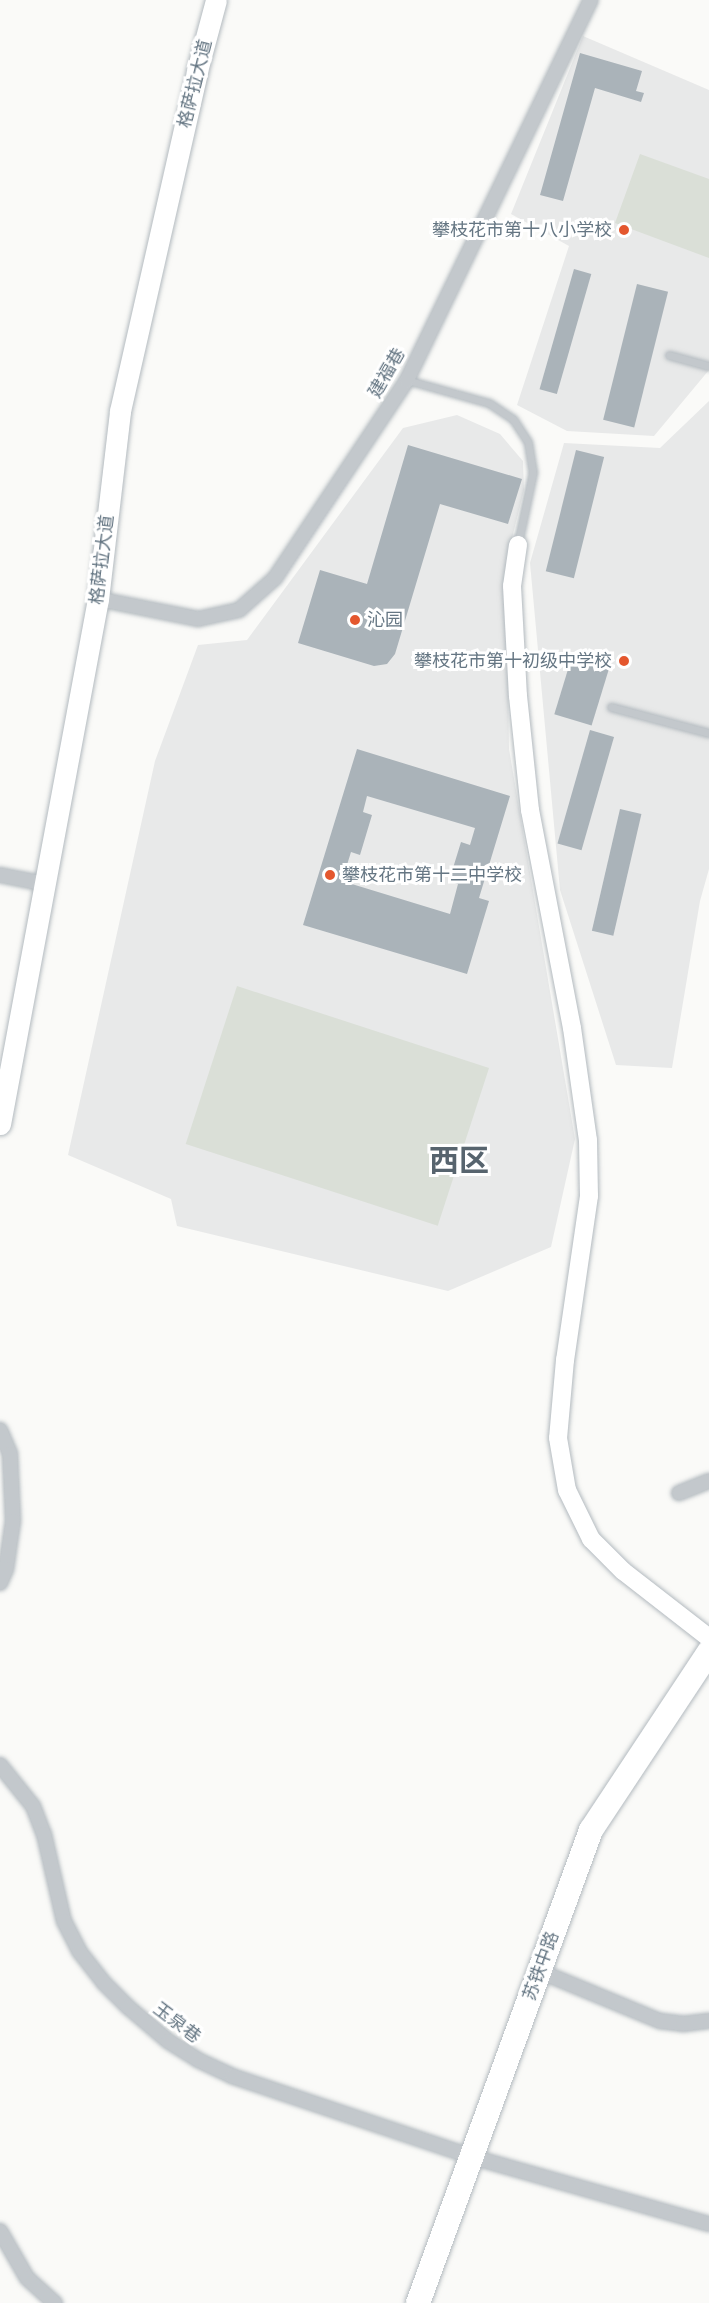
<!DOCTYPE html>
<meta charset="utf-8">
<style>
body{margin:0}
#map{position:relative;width:709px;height:2303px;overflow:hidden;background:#fafaf8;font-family:"Space Grotesk","Noto Sans SC",sans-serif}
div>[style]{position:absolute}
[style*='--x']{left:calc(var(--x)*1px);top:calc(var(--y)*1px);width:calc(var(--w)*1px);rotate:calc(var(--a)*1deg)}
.built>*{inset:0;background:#e8e9e9}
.green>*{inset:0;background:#dadfd7;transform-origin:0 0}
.building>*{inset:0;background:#aab3b9;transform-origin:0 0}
.roads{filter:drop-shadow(0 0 2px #b3babf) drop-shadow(0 0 2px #b3babf)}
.lane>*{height:7px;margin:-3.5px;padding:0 3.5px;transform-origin:3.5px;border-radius:3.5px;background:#c3c8cc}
.street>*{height:14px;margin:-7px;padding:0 7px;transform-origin:7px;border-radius:7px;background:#c3c8cc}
.secondary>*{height:18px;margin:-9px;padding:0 9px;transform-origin:9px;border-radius:9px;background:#fff}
.primary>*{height:21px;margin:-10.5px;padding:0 10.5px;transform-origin:10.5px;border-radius:10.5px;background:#fff}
.highway>*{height:24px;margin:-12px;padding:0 12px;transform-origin:12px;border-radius:12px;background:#fff}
.dots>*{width:16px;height:16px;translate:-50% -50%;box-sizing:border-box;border:3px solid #fff;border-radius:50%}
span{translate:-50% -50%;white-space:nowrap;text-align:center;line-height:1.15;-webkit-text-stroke:6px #fff;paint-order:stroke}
.street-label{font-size:18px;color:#657683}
.poi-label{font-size:18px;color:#657683}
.right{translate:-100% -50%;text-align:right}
.left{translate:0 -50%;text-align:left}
.town-label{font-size:30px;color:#57646e;font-weight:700}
</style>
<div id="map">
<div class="built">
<div style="clip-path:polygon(583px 36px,709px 90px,709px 370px,654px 436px,567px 431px,517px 405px,569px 246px,511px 214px)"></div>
<div style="clip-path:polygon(709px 401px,709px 869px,700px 901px,672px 1068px,616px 1065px,560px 890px,530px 563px,564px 443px,660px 448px)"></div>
<div style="clip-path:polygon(457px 415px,500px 434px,523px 461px,524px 490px,506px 562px,509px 749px,575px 1139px,551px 1247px,448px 1291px,177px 1226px,171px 1199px,68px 1155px,155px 761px,198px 645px,247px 640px,403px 428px)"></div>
</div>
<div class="green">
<div style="clip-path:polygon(640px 154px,709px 179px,709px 258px,615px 223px)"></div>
<div style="left:237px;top:986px;width:265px;height:166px;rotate:18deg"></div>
</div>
<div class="building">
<div style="clip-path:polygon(580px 53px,642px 71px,636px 91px,644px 93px,641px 102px,595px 88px,563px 201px,540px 195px)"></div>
<div style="left:574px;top:269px;width:18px;height:125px;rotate:16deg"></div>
<div style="left:637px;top:284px;width:32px;height:140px;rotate:14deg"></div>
<div style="clip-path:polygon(408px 445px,522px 479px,508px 524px,440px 504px,395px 654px,387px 664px,374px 666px,298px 643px,320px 570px,367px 584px)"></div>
<div style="left:576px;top:450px;width:29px;height:125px;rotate:14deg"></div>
<div style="left:573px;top:653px;width:39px;height:64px;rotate:17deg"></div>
<div style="left:590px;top:730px;width:25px;height:118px;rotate:16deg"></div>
<div style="clip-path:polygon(evenodd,357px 749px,510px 796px,479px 898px,489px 901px,467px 974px,303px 925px,357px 749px,367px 796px,475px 828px,470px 845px,461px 842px,449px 881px,458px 884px,450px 914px,342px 881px,351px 852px,360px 855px,372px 815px,363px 812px,367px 796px)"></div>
<div style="left:620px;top:809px;width:22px;height:125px;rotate:13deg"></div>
</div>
<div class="roads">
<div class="lane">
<div style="--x:669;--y:355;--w:41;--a:15.4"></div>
<div style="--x:407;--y:380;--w:85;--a:15.7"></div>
<div style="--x:489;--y:403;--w:29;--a:34"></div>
<div style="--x:513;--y:419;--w:27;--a:57"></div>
<div style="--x:528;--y:442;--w:30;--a:81"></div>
<div style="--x:533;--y:472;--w:73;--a:101.9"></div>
<div style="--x:611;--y:707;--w:101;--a:14.9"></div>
</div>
<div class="street">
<div style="--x:98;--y:599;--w:102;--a:11.3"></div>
<div style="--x:198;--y:619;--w:42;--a:-12.4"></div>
<div style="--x:239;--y:610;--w:48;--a:-41.6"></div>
<div style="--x:275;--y:578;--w:238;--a:-56.3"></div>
<div style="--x:407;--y:380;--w:422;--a:-64.2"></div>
<div style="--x:0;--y:875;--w:47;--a:11.1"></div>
<div style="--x:0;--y:1430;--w:26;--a:67"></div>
<div style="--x:10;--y:1454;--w:67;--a:87.4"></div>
<div style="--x:13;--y:1521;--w:49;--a:98.3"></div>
<div style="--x:6;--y:1569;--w:15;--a:113"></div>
<div style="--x:679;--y:1493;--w:32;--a:-22"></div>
<div style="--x:0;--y:1765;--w:53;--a:51.2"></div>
<div style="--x:33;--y:1806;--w:30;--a:69"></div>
<div style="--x:44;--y:1834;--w:89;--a:77.1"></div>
<div style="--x:64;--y:1921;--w:34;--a:63"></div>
<div style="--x:79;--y:1951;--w:41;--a:52"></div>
<div style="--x:104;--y:1983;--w:34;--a:45"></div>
<div style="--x:128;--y:2007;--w:52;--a:40.4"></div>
<div style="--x:168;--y:2041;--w:36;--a:32"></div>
<div style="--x:198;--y:2060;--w:38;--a:25"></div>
<div style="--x:232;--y:2076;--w:253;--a:18.6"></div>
<div style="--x:472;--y:2157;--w:246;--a:15.8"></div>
<div style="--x:539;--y:1971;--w:131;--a:22.5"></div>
<div style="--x:660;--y:2021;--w:23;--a:7"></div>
<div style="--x:683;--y:2024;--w:26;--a:-7"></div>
<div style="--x:0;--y:2231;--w:54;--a:60.1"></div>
<div style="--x:27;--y:2278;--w:38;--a:42"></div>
</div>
<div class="secondary">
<div style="--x:518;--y:545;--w:41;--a:98.3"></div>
<div style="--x:512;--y:586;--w:110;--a:86.9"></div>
<div style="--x:518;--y:696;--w:115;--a:84"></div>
<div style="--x:530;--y:810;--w:222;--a:79.1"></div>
<div style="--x:572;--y:1028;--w:113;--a:81.9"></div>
<div style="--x:588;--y:1140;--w:56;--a:89"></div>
<div style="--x:589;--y:1196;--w:166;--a:98.3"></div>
<div style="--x:565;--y:1360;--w:78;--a:95.1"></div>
<div style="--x:558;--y:1438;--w:53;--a:80.2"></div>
<div style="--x:567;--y:1490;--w:55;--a:63.9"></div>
<div style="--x:591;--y:1539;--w:45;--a:45"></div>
<div style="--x:623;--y:1571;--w:109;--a:37.9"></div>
</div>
<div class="primary">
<div style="--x:0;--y:1124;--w:534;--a:-79.43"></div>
<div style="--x:98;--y:599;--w:189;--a:-83.3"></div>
<div style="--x:120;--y:411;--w:349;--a:-77.2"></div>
<div style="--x:197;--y:71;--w:73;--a:-75"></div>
</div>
<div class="highway">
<div style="--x:418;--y:2303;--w:504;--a:-69.91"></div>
<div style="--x:591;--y:1830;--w:214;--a:-56.5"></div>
</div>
</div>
<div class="dots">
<div style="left:624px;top:230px;background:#e4572e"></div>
<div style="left:355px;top:620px;background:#e4572e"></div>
<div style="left:624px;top:661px;background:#e4572e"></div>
<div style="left:330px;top:875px;background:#e4572e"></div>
</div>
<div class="street-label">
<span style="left:195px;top:84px;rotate:-76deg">格萨拉大道</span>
<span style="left:387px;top:373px;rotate:-60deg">建福巷</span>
<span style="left:102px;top:560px;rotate:-83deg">格萨拉大道</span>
<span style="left:541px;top:1966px;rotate:-70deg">苏铁中路</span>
<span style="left:177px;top:2023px;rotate:37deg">玉泉巷</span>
</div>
<div class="poi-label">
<span class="right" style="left:612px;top:230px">攀枝花市第十八小学校</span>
<span class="left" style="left:367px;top:620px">沁园</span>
<span class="right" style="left:612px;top:661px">攀枝花市第十初级中学校</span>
<span class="left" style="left:342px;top:875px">攀枝花市第十二中学校</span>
</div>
<div class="town-label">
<span style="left:459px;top:1161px">西区</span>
</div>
</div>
